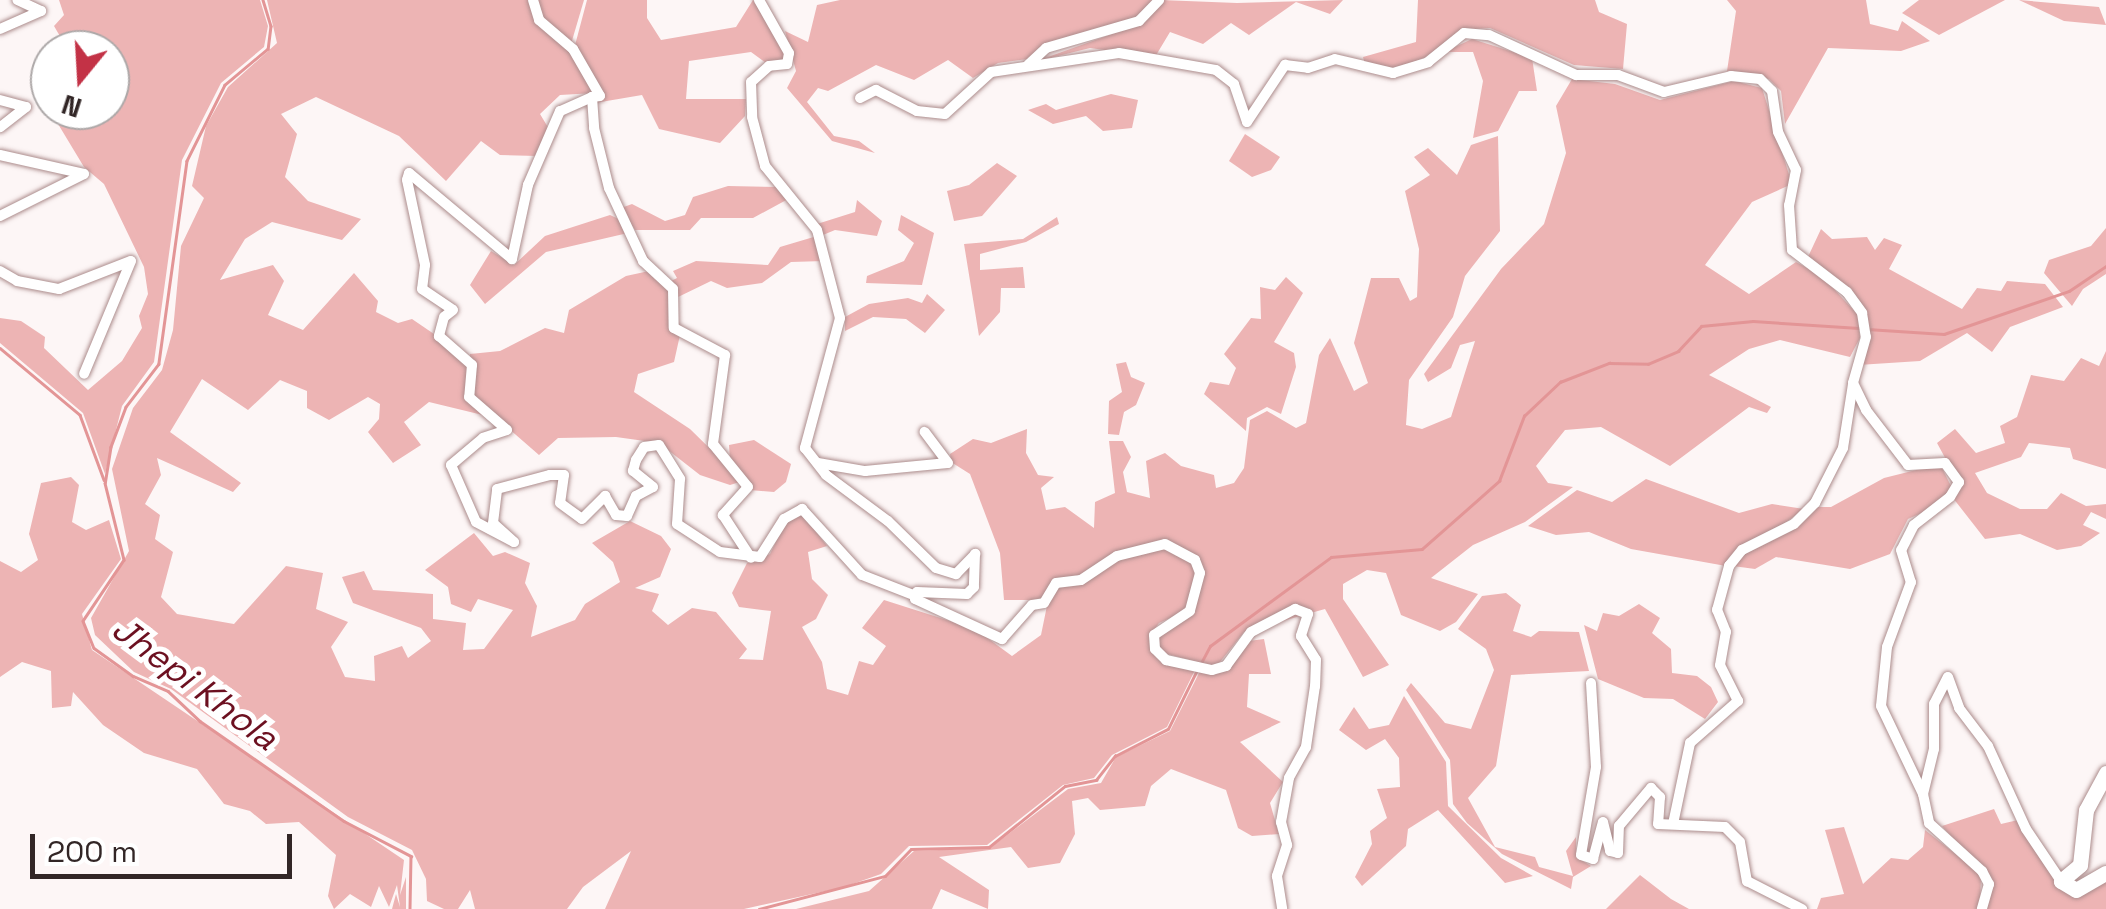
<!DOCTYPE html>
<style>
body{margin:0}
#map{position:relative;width:2106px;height:909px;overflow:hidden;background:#fdf6f6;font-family:"Space Grotesk",sans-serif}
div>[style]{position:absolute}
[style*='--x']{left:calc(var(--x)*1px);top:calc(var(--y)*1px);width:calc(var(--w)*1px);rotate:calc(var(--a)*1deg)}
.green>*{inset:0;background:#edb4b4}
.stream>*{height:2.5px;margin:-1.25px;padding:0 1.25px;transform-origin:1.25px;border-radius:1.25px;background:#e39596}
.roads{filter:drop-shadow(0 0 2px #ac8c8c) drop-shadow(0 0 2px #ac8c8c)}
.minor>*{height:10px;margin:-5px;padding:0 5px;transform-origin:5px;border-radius:5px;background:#fff}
.secondary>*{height:15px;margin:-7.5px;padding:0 7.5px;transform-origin:7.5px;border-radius:7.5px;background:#fff}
span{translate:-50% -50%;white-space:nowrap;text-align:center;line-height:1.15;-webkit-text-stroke:10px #fff;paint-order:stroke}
.water-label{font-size:35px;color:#6c1020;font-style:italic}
.north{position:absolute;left:30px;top:30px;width:100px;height:100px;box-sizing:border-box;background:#fff;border:2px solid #ada8a8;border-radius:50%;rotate:198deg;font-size:28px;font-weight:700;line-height:40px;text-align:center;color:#322626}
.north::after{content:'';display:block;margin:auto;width:35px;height:45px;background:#c33246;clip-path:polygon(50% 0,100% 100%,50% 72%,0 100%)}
.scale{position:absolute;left:30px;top:834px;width:262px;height:45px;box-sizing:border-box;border:5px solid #322626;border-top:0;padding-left:12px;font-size:30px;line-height:35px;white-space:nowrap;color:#322626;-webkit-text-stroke:8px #fff;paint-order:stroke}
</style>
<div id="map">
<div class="green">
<div style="clip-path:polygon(59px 0,260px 0,268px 26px,264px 47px,221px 83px,182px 160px,154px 362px,122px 406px,105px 474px,83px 413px,0 343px,0 318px,21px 321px,45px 337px,44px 348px,88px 390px,122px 361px,142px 328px,139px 316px,148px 294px,144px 267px,104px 184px,84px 167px,52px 114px,110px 110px,110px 50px,68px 50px,54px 26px,64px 15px)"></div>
<div style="clip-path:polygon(267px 0,531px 0,536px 21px,570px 50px,595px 93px,560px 95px,540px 114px,549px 129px,537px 156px,500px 155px,481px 141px,446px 181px,399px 136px,316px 97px,281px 114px,297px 134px,285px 177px,308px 201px,361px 219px,342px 240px,272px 222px,245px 239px,220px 280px,273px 265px,284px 281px,268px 315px,303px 330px,354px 273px,378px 301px,376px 312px,398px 323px,412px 319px,456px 349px,469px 366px,465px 396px,495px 418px,429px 402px,404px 422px,421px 445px,393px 463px,368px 432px,379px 419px,380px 404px,368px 397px,329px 420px,307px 408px,307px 391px,280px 380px,248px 410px,202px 379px,170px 432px,241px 483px,233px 492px,157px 458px,161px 475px,145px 504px,160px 515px,155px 539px,173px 552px,161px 597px,177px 614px,234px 624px,286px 566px,323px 573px,316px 609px,348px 622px,331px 647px,345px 677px,375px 681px,374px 656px,402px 646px,408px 658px,431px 641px,421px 628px,353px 603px,342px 577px,364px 571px,373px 590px,433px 594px,433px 619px,466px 623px,463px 650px,484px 649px,513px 610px,478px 599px,471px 612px,451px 604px,448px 587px,425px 570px,474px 533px,493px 556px,505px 552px,530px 563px,525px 583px,537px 606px,531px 637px,575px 620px,585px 604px,620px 582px,613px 562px,592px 543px,630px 521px,661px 536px,671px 549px,660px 577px,635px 588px,659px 594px,652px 611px,668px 625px,692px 608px,716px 612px,747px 649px,739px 659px,763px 660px,771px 611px,739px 607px,732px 593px,747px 563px,770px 554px,786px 521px,801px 512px,827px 546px,808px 552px,812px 579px,828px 595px,816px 619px,802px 627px,822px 662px,827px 689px,848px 695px,859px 661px,873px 665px,886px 646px,862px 628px,884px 600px,975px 629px,1012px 656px,1041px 635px,1050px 591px,1117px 557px,1166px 547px,1193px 561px,1198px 572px,1188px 610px,1159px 623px,1150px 636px,1150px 650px,1164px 663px,1195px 670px,1167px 727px,1112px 755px,1094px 778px,1063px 785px,987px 845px,909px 846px,881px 874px,844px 887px,744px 909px,605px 909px,631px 851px,583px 887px,567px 909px,475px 909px,470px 890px,458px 909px,444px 909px,427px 901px,426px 879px,412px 850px,348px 817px,171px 689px,134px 672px,95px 635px,91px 618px,129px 551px,112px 469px,133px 408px,162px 370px,173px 330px,181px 246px,204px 198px,192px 186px,206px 126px,228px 87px,277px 43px)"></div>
<div style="clip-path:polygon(535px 0,584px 0,571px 44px,541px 18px)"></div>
<div style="clip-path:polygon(587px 0,647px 0,647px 18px,661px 40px,736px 27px,753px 0,783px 43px,785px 62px,766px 63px,751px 52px,689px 61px,686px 99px,746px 99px,745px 116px,720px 143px,659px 129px,642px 95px,595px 103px,601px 96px,574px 49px)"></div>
<div style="clip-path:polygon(840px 0,1156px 0,1146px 14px,1121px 25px,1059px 40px,1028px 59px,998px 63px,973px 78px,948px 60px,914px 80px,876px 65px,828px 91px,818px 88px,807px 102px,834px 136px,859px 141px,875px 153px,832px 141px,787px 88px,796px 71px,785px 31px,808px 42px,817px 5px)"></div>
<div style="clip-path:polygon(1161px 0,1237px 3px,1343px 0,1330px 14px,1296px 2px,1249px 35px,1231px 23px,1203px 44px,1170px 32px,1155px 57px,1090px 48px,1034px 62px,1140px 24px)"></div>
<div style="clip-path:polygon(1418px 0,1595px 0,1599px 12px,1627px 24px,1623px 69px,1574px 65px,1490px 28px,1461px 30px,1426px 57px,1393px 70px,1365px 65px,1363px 57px,1416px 42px)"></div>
<div style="clip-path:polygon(1727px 0,1866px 0,1870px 24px,1898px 31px,1902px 21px,1930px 41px,1901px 51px,1828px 48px,1785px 124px,1781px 91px,1769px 79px,1727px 71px,1736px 11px)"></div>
<div style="clip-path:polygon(1919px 0,2005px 0,1939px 35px,1902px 13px)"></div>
<div style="clip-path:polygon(2019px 0,2099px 7px,2106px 25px,2064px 21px)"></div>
<div style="clip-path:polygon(1472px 39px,1532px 58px,1537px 91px,1519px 91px,1498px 131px,1473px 138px,1483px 81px,1473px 52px,1444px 52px)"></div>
<div style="clip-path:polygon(1572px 79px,1615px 84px,1660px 100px,1734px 81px,1762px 88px,1792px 184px,1752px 202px,1705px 265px,1749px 294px,1796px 262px,1822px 276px,1858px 315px,1860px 338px,1850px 357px,1780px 340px,1749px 349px,1709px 375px,1771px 407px,1767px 413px,1749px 407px,1670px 466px,1601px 427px,1565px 430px,1536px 466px,1548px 483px,1573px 487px,1525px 522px,1473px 545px,1431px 578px,1478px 594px,1456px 622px,1440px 631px,1401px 615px,1386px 573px,1367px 570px,1343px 584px,1343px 599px,1389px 665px,1363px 677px,1325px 609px,1244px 632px,1216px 667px,1160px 652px,1159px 633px,1187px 618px,1200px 565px,1161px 541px,1082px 578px,1053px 580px,1042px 600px,1004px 600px,1000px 553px,970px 474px,951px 462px,950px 454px,973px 439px,991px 443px,1027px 429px,1026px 453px,1038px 475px,1054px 477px,1041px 488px,1046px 510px,1065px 507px,1094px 528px,1095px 502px,1115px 493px,1109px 441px,1123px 441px,1131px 457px,1123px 472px,1127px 492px,1150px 498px,1146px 461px,1165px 453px,1181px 466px,1214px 475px,1216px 488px,1234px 483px,1244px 468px,1250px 420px,1267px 411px,1296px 428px,1306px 423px,1319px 355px,1330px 338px,1354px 391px,1368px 383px,1354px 343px,1371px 278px,1399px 278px,1410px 301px,1417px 297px,1419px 249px,1405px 191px,1430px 175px,1414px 157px,1428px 148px,1457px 175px,1471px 145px,1498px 136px,1500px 231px,1465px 276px,1453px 317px,1409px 380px,1406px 425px,1422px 429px,1451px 417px,1475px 341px,1460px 345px,1451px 368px,1428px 382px,1424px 374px,1501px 269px,1544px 224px,1566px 153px,1556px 106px)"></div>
<div style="clip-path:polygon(1111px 94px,1138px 100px,1132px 128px,1103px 131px,1086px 116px,1053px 124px,1028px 110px,1046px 104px,1056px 110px)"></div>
<div style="clip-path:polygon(1245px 134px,1280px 157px,1271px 170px,1252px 177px,1229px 161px)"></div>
<div style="clip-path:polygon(997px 163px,1017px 176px,982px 216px,954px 221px,947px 191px,969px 185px)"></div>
<div style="clip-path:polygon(728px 186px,782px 187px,790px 198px,753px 218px,701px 218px,690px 230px,635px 230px,621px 208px,632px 204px,665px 221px,685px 215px,693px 197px)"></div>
<div style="clip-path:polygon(857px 200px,882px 221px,877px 236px,835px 230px,823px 235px,817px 224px,855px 212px)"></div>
<div style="clip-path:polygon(610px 215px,623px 221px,628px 233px,546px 252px,485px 304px,470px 285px,491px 251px,514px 265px,545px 236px)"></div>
<div style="clip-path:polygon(901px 215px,934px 233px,922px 285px,866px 283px,867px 276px,904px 261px,914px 243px,898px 230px)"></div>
<div style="clip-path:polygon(1057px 217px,1059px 224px,1026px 242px,980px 254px,980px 270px,1023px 267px,1025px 288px,1001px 288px,1000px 312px,979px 336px,964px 244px,1023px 239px)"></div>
<div style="clip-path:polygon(2106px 228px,2106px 274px,2083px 289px,2072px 306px,2044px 273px,2049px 260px,2091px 246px)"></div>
<div style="clip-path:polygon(1821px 229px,1832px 239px,1867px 237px,1875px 250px,1884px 238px,1902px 245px,1889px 269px,1962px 309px,1977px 288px,2001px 291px,2007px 281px,2045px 284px,2063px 307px,2010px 327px,1992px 352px,1967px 333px,1920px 361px,1858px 365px,1864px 311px,1807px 259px)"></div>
<div style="clip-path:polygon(817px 236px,824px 261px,791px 262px,762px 283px,727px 288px,711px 281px,676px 298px,665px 284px,677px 278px,673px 271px,696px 261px,768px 265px,780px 247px)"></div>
<div style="clip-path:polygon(649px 271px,672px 290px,680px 335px,674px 362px,638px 374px,634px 392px,690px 429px,743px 481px,730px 485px,700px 475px,659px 443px,616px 437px,558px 438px,539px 455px,470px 395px,470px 354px,500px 351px,545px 328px,564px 333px,569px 310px,626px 276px)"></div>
<div style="clip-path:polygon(1286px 277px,1303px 293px,1274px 342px,1294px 353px,1296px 367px,1281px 414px,1267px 407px,1247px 418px,1246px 431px,1204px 394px,1210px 382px,1229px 385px,1236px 368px,1224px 354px,1251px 318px,1261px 319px,1260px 287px,1275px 290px)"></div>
<div style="clip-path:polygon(927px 294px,945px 310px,925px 333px,906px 319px,873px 317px,845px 331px,845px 317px,869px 304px,908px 298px,922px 303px)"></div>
<div style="clip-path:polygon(2106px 351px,2106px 469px,2073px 459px,2070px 448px,2029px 443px,2021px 457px,1975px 473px,1987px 493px,2020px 509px,2047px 509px,2061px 493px,2086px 506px,2106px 504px,2106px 519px,2091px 512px,2083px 525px,2100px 533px,2081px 546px,2057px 550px,2020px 534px,1985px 539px,1953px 498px,1961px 487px,1937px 443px,1955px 429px,1976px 453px,2005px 443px,2000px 426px,2017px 417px,2031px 375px,2064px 381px,2081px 358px,2099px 366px)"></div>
<div style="clip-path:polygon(1126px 362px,1131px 377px,1145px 383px,1136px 405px,1124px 412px,1119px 435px,1108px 434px,1109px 401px,1122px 392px,1116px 364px)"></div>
<div style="clip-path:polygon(754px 440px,791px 464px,786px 482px,774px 492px,750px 490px,730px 461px,729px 445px)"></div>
<div style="clip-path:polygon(1940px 464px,1952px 488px,1935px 507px,1908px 519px,1890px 554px,1850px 569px,1776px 557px,1755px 569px,1733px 566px,1744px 551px,1816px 507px,1831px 507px,1884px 478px)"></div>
<div style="clip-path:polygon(71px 477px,79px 485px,72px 522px,86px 530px,109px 520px,121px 559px,82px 614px,92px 650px,404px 860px,400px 895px,406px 877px,406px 909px,392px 909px,396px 894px,400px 907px,397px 885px,389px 907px,379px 886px,371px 907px,350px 894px,334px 909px,328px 896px,336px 855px,299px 822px,266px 824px,250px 811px,224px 804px,197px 769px,144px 753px,103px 725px,73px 692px,71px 706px,52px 708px,51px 671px,22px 662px,0 677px,0 561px,21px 572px,38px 560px,29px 534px,41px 483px)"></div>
<div style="clip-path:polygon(1646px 479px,1739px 513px,1772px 504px,1804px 509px,1726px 566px,1631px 549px,1589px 532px,1556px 535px,1528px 526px,1577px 490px,1612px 502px)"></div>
<div style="clip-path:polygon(1506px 593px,1521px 605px,1513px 631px,1531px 637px,1539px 631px,1579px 632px,1589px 671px,1511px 675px,1496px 766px,1468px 798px,1495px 847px,1535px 857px,1539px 867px,1573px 876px,1566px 851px,1576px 837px,1576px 857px,1591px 866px,1573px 877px,1571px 889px,1502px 854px,1467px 823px,1453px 804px,1450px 760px,1406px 690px,1411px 683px,1445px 723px,1471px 729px,1494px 670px,1486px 649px,1458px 629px,1482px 596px)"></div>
<div style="clip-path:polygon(1639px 604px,1660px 618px,1652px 633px,1671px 649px,1672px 673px,1697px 676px,1711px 687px,1718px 702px,1705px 719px,1673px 699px,1644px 698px,1598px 679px,1584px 625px,1597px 631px,1603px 613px,1619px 616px)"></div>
<div style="clip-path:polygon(1264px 639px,1271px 674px,1249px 674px,1247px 707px,1281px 722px,1240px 742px,1283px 782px,1270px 803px,1279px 834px,1252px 836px,1238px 828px,1226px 790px,1171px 769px,1151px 786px,1145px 806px,1100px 810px,1088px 798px,1072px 801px,1075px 834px,1060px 863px,1028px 868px,1011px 847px,939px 857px,989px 890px,988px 909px,941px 889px,932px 909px,796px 909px,869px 891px,914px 851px,990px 848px,1068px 789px,1101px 783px,1116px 757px,1170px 731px,1200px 671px,1228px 670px,1241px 642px)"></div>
<div style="clip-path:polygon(1404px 696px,1446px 762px,1448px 806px,1501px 858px,1533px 876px,1505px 883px,1438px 810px,1408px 829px,1406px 846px,1362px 886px,1355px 877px,1372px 844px,1370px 831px,1387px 818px,1377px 789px,1400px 787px,1399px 758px,1385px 739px,1366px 750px,1339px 730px,1354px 707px,1369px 729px,1389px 725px)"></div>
<div style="clip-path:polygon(1994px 809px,2001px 824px,2018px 820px,2063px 891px,2106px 877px,2106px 909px,1985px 909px,1991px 883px,1942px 826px)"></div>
<div style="clip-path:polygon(1844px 827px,1863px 884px,1891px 858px,1908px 860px,1923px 847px,1925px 830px,1981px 874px,1980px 909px,1817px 909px,1821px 898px,1844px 894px,1825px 830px)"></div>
<div style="clip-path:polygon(1640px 875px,1671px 899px,1689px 909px,1606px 909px)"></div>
</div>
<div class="stream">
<div style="--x:263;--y:0;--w:27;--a:73"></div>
<div style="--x:271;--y:26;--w:23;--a:97"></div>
<div style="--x:268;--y:49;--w:56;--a:140.1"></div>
<div style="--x:225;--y:85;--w:85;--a:116.6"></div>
<div style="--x:187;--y:161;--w:205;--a:97.9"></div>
<div style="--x:159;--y:364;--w:54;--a:127.5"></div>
<div style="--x:126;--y:407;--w:43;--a:110.6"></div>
<div style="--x:111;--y:447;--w:36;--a:99"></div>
<div style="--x:105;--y:483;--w:79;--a:76.1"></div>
<div style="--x:124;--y:560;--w:73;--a:123.9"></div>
<div style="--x:83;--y:621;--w:29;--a:68"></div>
<div style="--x:94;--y:648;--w:48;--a:35.7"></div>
<div style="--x:133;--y:676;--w:38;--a:23"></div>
<div style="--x:168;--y:691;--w:44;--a:43.2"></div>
<div style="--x:200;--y:721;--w:175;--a:34.8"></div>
<div style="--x:344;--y:821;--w:76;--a:27.6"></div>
<div style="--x:411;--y:856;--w:53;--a:91.1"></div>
<div style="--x:1867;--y:329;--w:77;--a:3.7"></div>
<div style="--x:1944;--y:334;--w:132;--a:-19"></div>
<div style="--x:2069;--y:291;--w:45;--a:-34"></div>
<div style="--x:0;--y:348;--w:104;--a:39.9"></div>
<div style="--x:80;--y:415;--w:69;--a:69.7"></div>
<div style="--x:1201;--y:663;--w:19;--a:-62"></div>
<div style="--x:1210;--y:646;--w:150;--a:-36.3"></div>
<div style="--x:1331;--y:557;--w:91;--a:-5"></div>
<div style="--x:1422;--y:549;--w:103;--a:-41.4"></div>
<div style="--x:1499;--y:481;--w:70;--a:-69"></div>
<div style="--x:1524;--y:416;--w:50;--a:-43.4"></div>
<div style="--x:1560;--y:382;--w:53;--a:-21.2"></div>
<div style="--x:1609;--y:363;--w:39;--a:1"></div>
<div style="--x:1648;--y:364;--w:33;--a:-23"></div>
<div style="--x:1678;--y:351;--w:34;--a:-47"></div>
<div style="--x:1701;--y:326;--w:52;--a:-5.5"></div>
<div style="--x:1753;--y:321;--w:106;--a:3.8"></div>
<div style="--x:759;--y:909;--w:130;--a:-14.7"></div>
<div style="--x:885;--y:876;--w:37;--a:-46"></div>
<div style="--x:911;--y:849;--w:78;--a:-1.5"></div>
<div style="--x:989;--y:847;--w:97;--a:-38.8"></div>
<div style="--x:1065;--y:786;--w:32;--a:-11"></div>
<div style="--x:1096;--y:780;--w:31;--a:-52"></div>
<div style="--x:1115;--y:756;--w:59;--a:-27"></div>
<div style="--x:1168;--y:729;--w:66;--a:-63.8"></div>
</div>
<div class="roads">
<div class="minor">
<div style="--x:533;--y:0;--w:21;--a:73"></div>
<div style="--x:539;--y:20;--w:45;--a:40.5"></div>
<div style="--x:573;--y:49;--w:54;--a:60.1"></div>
<div style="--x:600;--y:96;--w:8;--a:173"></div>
<div style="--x:592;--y:97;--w:31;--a:86"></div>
<div style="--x:594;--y:128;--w:62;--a:76"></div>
<div style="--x:609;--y:188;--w:81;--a:65"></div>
<div style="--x:643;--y:261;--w:41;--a:43"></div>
<div style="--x:673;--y:289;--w:39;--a:89"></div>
<div style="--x:674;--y:328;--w:58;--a:27.9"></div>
<div style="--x:725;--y:355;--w:90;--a:97.7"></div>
<div style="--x:713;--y:444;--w:55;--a:50.9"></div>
<div style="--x:748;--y:487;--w:38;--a:132"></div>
<div style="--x:723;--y:515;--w:51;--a:56.9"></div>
<div style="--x:759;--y:0;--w:61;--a:60.5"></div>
<div style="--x:789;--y:53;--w:11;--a:100"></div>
<div style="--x:787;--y:64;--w:18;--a:174"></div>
<div style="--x:769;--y:66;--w:24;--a:138"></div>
<div style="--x:751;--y:82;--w:35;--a:88"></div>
<div style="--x:752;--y:117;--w:51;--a:75.1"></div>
<div style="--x:765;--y:166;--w:82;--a:50.9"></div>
<div style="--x:817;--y:230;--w:91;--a:75.4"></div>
<div style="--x:840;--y:318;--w:135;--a:105.1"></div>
<div style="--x:805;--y:448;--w:34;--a:52"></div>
<div style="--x:826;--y:475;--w:77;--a:36.6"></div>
<div style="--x:888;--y:521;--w:67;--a:44.4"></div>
<div style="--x:936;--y:568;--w:21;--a:17"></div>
<div style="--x:956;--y:574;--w:28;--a:-46"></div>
<div style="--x:975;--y:554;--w:33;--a:92"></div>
<div style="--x:974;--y:587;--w:10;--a:135"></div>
<div style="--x:967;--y:594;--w:50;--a:-177.7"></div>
<div style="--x:917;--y:592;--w:7;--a:106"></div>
<div style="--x:915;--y:599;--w:96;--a:24.7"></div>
<div style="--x:1002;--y:639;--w:45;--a:-48.6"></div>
<div style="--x:1032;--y:605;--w:12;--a:-9"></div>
<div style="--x:1044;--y:603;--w:23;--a:-59"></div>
<div style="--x:1056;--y:583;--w:25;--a:-7"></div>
<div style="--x:1081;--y:580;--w:43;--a:-33.7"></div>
<div style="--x:1117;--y:556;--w:49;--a:-14"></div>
<div style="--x:1165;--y:544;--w:34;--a:28"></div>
<div style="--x:1195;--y:560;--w:14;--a:69"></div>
<div style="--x:1200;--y:573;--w:39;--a:105"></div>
<div style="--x:1190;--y:611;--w:43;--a:146.3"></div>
<div style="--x:1154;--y:635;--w:14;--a:86"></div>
<div style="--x:1155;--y:649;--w:16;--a:45"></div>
<div style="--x:1166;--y:660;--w:47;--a:12.3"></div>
<div style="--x:1212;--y:670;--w:15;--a:-16"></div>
<div style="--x:1226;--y:666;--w:42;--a:-53.7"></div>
<div style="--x:1251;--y:632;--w:50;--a:-27.6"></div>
<div style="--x:1295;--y:609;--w:14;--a:21"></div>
<div style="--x:1308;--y:614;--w:23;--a:108"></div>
<div style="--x:1301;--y:636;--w:28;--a:58"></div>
<div style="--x:1316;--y:660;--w:26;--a:92"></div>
<div style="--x:1315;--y:686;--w:62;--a:98.4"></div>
<div style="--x:1306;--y:747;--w:35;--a:119"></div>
<div style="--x:1289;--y:778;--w:45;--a:100.3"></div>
<div style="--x:1281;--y:822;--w:24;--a:75"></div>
<div style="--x:1287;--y:845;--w:33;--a:108"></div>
<div style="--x:1277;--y:876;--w:33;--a:81"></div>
<div style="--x:0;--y:29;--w:45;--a:-23.7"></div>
<div style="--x:41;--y:11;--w:26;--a:-155"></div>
<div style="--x:1028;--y:65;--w:25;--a:-43"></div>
<div style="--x:1046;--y:48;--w:97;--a:-16.2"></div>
<div style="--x:1139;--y:21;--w:29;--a:-46"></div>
<div style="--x:592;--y:97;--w:35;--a:156"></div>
<div style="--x:560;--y:111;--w:81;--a:113.4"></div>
<div style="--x:528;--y:185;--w:76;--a:102.2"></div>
<div style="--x:512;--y:259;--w:134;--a:-140.1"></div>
<div style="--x:409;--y:173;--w:7;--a:106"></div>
<div style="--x:407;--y:180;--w:87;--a:78"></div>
<div style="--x:425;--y:265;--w:24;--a:97"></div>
<div style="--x:422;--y:289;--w:37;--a:34"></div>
<div style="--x:453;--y:310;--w:11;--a:142"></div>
<div style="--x:444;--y:317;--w:20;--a:105"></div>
<div style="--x:439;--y:336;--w:44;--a:41.3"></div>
<div style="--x:472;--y:365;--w:32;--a:95"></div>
<div style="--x:469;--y:397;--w:50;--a:41"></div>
<div style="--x:507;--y:430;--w:25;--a:162"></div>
<div style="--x:483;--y:438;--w:42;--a:139.8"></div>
<div style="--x:451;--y:465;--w:62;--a:66.3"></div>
<div style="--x:476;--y:522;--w:43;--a:27.8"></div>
<div style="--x:514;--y:542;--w:28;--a:-138"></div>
<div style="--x:493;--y:523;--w:34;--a:-83"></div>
<div style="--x:497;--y:489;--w:55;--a:-14.8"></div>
<div style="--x:550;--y:475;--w:14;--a:0"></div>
<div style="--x:564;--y:475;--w:28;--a:98"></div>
<div style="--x:560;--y:503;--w:27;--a:36"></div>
<div style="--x:582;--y:519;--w:33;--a:-45"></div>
<div style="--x:605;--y:496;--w:22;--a:60"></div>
<div style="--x:616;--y:515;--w:11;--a:5"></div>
<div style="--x:627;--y:516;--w:22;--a:-66"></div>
<div style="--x:636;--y:496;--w:19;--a:-28"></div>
<div style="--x:653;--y:487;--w:26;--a:-141"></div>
<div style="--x:633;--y:471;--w:11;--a:-75"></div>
<div style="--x:636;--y:460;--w:15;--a:-58"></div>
<div style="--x:644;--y:447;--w:15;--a:-8"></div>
<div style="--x:659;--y:445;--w:40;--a:58"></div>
<div style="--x:680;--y:479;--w:45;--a:93.8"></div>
<div style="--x:677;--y:524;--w:51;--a:33.1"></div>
<div style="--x:720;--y:552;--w:40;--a:7.1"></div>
<div style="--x:760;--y:557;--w:45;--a:-57.7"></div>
<div style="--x:784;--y:519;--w:21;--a:-29"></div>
<div style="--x:802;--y:509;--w:89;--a:47.7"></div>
<div style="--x:862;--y:575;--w:58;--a:21.3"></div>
<div style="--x:860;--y:98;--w:18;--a:-27"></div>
<div style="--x:876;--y:90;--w:46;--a:27.1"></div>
<div style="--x:917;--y:111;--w:28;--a:6"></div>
<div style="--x:945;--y:114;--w:62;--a:-42.4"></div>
<div style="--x:991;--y:72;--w:129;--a:-8.4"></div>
<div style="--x:1119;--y:53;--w:98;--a:9.9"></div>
<div style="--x:1216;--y:70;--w:23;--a:38"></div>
<div style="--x:1234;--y:84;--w:40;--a:71.1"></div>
<div style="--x:1247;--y:122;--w:69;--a:-56.3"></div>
<div style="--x:1285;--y:65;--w:23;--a:7"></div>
<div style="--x:1308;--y:68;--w:28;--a:-18"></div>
<div style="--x:1335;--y:59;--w:60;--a:13.6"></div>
<div style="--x:1393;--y:73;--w:37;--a:-17"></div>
<div style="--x:1428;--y:62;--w:46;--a:-38.9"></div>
<div style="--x:1464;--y:33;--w:25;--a:5"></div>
<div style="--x:1489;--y:35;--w:96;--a:24.7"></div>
<div style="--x:1576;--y:75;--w:42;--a:0"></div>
<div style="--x:1618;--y:75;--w:49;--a:20.3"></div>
<div style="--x:1664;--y:92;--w:69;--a:-13.4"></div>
<div style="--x:1731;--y:76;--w:29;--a:6"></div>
<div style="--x:1760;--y:79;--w:17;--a:45"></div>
<div style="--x:1772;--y:91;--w:41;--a:81.7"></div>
<div style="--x:1778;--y:132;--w:42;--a:64.7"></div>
<div style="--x:1796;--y:170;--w:36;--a:101"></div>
<div style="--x:1789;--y:205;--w:45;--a:86.2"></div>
<div style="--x:1792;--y:250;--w:69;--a:37.4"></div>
<div style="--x:1847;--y:292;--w:26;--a:54"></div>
<div style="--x:1862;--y:313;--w:24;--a:81"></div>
<div style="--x:1866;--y:337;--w:48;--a:105.8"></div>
<div style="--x:1853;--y:383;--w:30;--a:64"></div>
<div style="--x:1866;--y:410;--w:69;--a:52.6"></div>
<div style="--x:1908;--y:465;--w:37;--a:-3"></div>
<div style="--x:1945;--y:463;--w:24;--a:54"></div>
<div style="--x:1959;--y:482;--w:17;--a:121"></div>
<div style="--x:1950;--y:497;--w:46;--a:142.1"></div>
<div style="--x:1914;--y:525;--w:28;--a:117"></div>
<div style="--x:1901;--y:550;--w:34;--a:73"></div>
<div style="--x:1911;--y:582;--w:69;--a:110.3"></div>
<div style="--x:1887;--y:647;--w:59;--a:95.8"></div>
<div style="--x:1881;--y:706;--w:98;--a:64.5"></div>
<div style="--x:1923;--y:794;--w:30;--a:78"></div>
<div style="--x:1929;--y:823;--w:72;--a:42.2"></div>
<div style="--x:1982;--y:871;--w:15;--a:62"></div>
<div style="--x:1989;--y:884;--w:26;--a:106"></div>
<div style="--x:0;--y:100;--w:27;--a:15"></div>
<div style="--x:26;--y:107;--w:33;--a:142"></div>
<div style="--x:0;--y:155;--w:86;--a:12.7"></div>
<div style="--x:84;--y:174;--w:94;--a:153.4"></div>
<div style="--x:0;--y:271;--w:20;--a:30"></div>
<div style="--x:17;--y:281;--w:43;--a:10.8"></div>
<div style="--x:59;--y:289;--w:77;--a:-21.3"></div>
<div style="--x:131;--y:261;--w:122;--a:112.6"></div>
<div style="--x:818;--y:463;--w:48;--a:9.7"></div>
<div style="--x:865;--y:471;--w:83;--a:-5.5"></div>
<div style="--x:948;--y:463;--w:39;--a:-127"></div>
<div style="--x:1591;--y:683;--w:84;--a:86.6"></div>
<div style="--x:1596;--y:767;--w:89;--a:99.7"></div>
<div style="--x:1581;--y:855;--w:13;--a:18"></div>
<div style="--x:1593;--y:859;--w:38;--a:-75"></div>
<div style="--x:1603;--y:822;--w:30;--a:76"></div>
<div style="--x:1610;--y:851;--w:8;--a:14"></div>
<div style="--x:1618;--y:853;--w:27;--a:-88"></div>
<div style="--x:1619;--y:826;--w:50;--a:-49.9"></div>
<div style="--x:1651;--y:788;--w:13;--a:45"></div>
<div style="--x:1660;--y:797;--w:27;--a:94"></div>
<div style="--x:1658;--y:824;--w:67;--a:2.6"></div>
<div style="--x:1725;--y:827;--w:21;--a:45"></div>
<div style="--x:1740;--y:842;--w:40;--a:80"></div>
<div style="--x:1747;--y:881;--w:62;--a:27"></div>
<div style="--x:1923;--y:794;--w:46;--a:-76.3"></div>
<div style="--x:1934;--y:749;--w:45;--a:-90"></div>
<div style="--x:1934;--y:704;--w:30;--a:-63"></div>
<div style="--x:1948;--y:677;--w:33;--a:70"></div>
<div style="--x:1959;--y:708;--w:48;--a:52.7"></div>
<div style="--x:1988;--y:746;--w:91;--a:65.4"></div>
<div style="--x:2026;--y:829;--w:63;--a:56.1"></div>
<div style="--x:1673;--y:824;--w:83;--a:-78.1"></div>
<div style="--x:1690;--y:743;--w:64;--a:-41.2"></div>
<div style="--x:1738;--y:701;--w:40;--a:-116.6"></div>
<div style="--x:1720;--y:665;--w:34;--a:-80"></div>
<div style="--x:1726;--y:632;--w:24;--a:-112"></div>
<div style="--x:1717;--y:610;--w:46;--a:-74.7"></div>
<div style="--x:1729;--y:566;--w:21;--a:-51"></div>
<div style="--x:1742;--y:550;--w:58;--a:-26.6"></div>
<div style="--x:1794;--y:524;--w:30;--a:-45"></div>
<div style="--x:1815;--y:503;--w:62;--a:-63"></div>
<div style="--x:1843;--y:448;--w:65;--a:-81.1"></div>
</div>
<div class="secondary">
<div style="--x:2106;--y:773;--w:42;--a:118.4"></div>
<div style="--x:2086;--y:810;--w:55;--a:96.2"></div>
<div style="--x:2080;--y:865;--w:25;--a:140"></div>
<div style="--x:2061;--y:881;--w:17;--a:31"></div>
<div style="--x:2076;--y:890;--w:34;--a:-30"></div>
</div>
</div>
<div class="water-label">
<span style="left:195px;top:683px;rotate:37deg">Jhepi Khola</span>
</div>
<div class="north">N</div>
<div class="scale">200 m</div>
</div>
